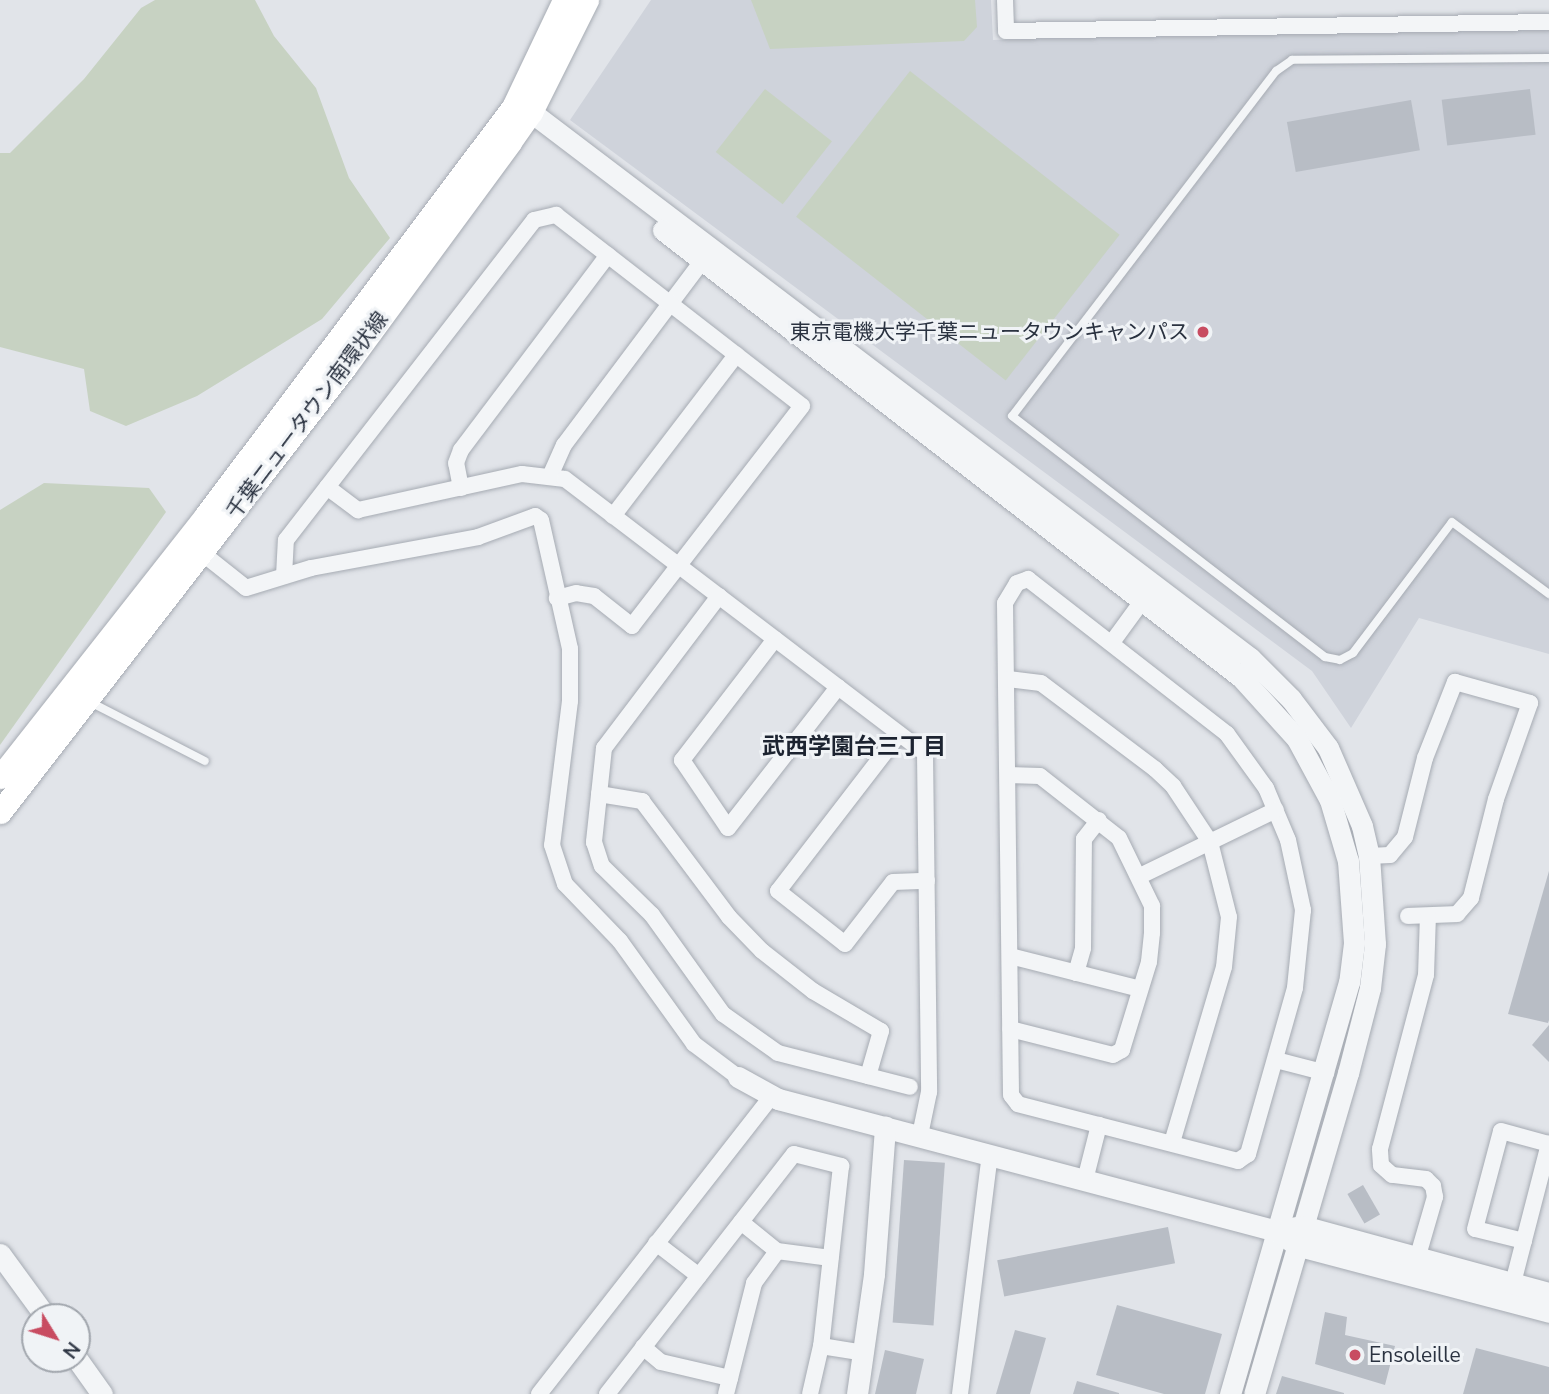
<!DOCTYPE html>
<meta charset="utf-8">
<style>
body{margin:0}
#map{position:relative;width:1549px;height:1394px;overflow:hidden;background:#e1e4e9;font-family:"Nunito Sans","Noto Sans JP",sans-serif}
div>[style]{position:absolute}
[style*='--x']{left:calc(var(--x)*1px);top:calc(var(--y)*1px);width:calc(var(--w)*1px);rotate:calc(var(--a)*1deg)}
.built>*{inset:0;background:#cfd3db}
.green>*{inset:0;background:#c7d2c2;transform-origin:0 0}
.building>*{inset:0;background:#b8bdc5;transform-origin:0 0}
.roads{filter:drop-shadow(0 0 2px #a6abb3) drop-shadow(0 0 2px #a6abb3)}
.service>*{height:8px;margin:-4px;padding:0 4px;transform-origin:4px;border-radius:4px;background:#f3f5f7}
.minor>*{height:16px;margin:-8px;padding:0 8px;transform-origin:8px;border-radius:8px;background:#f3f5f7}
.tertiary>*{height:21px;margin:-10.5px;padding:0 10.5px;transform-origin:10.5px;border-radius:10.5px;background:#f3f5f7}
.secondary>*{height:23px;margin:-11.5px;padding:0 11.5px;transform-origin:11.5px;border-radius:11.5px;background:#fff}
.dots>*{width:19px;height:19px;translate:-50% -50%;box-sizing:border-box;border:4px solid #f0f3f6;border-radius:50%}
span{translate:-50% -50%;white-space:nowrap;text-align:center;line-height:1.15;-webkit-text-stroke:6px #f0f3f6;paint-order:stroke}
.poi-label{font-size:21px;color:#2a3240}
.right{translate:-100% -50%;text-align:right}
.left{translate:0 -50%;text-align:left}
.street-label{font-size:21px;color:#2a3240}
.neighbourhood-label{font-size:23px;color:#1c2330;font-weight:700}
.north{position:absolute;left:21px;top:1303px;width:70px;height:70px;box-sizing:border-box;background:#f0f3f6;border:2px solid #a1a6ad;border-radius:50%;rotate:128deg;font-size:19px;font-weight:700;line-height:28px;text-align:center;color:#2a3240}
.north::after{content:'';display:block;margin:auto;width:24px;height:32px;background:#c84c61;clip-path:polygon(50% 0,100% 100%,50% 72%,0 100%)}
</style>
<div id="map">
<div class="built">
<div style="clip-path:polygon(651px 0,991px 0,993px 40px,1549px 21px,1549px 654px,1419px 618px,1351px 728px,1312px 671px,570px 120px)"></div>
</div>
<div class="green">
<div style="clip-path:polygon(155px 0,255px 0,274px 36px,316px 88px,349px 178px,390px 238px,322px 319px,197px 396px,126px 426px,90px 411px,84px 369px,0 347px,0 153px,10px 153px,84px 79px,141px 8px)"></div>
<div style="clip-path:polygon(751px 0,975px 0,977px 27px,964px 41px,770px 49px)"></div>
<div style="left:910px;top:71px;width:266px;height:185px;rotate:38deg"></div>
<div style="left:765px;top:89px;width:85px;height:80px;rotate:38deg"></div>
<div style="clip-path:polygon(44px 483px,149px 488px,166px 512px,0 745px,0 510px)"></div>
</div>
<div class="building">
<div style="left:1530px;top:89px;width:46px;height:89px;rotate:83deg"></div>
<div style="left:1411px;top:100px;width:51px;height:126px;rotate:80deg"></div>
<div style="clip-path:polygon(1549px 871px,1549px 1020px,1548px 1023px,1508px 1014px)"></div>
<div style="clip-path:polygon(1549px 1025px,1549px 1062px,1532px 1045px)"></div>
<div style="left:904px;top:1160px;width:41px;height:163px;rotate:4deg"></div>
<div style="left:1363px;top:1185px;width:34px;height:18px;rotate:60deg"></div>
<div style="left:1168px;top:1227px;width:37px;height:174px;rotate:79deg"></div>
<div style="clip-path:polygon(1117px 1305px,1222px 1334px,1205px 1394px,1164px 1394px,1096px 1375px)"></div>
<div style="clip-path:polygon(1325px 1312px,1347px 1317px,1345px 1335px,1395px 1346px,1385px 1385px,1315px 1364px)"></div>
<div style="clip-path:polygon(1015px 1330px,1046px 1338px,1030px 1394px,996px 1394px)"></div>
<div style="clip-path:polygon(1476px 1348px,1549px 1367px,1549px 1394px,1463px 1394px)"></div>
<div style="clip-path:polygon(885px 1350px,924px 1359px,916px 1394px,875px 1394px)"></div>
<div style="clip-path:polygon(1282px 1376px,1344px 1393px,1344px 1394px,1276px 1394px)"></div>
<div style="clip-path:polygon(1077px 1381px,1119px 1393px,1119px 1394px,1073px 1394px)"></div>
</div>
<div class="roads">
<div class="service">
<div style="--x:1549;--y:58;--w:257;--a:179.6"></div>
<div style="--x:1292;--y:60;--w:19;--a:145"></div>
<div style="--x:1276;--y:71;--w:434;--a:127.4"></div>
<div style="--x:1012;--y:416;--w:395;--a:37.6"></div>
<div style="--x:1325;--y:657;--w:15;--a:11"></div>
<div style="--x:1340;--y:660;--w:15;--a:-28"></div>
<div style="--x:1353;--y:653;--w:164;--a:-52.9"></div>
<div style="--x:1452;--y:522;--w:121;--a:36.6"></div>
<div style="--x:90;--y:702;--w:129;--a:27.2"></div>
</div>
<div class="minor">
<div style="--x:1005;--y:0;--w:31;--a:88"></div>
<div style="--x:1006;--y:31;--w:543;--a:-0.95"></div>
<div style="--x:551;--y:474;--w:32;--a:-66"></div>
<div style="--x:564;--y:445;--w:240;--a:-53.1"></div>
<div style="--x:327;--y:487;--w:39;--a:37"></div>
<div style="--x:358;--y:510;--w:168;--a:-12.4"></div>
<div style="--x:522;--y:474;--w:43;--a:6.6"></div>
<div style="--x:565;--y:479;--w:452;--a:37.3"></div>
<div style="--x:925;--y:753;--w:339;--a:89.3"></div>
<div style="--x:929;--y:1092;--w:44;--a:101.8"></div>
<div style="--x:461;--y:488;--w:25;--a:-101"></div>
<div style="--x:456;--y:463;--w:14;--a:-69"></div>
<div style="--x:461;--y:450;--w:244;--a:-53"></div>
<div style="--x:613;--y:516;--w:203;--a:-52.6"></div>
<div style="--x:202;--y:553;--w:56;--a:38.5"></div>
<div style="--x:246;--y:588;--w:68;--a:-17.1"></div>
<div style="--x:311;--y:568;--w:170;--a:-10.5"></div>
<div style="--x:478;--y:537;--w:61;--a:-20.2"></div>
<div style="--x:535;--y:516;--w:7;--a:34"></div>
<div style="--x:541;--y:520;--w:132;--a:77.3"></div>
<div style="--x:570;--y:649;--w:52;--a:90"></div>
<div style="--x:570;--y:701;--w:145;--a:97.1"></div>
<div style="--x:552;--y:845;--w:41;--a:71.6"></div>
<div style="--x:565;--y:884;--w:79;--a:46"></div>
<div style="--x:620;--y:941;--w:127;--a:54.3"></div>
<div style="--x:694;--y:1044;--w:55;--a:36.9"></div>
<div style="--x:284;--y:576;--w:36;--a:-87"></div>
<div style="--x:286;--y:540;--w:405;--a:-52.2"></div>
<div style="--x:534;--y:220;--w:23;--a:-13"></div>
<div style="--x:556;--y:215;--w:311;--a:37.8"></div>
<div style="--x:802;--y:406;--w:278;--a:127.7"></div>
<div style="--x:632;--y:626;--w:48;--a:-141.7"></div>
<div style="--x:594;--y:596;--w:18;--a:-171"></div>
<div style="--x:576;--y:593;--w:20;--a:165"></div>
<div style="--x:1028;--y:579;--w:252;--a:37.9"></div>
<div style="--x:1227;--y:734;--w:67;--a:54.2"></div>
<div style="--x:1266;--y:788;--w:56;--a:67.1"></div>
<div style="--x:1288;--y:840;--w:72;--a:77.9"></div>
<div style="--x:1303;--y:910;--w:78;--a:95.9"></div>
<div style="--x:1295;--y:988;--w:173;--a:105.8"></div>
<div style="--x:1248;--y:1154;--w:12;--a:145"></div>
<div style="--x:1238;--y:1161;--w:227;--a:-165.5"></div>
<div style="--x:1018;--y:1104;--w:11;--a:-128"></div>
<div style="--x:1011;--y:1095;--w:492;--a:-90.7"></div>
<div style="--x:1005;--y:603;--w:23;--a:-59"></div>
<div style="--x:1017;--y:583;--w:12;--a:-20"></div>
<div style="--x:719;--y:596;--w:191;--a:127.1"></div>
<div style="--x:604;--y:748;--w:95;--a:96.1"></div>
<div style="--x:594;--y:842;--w:25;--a:72"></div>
<div style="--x:602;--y:866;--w:70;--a:44.4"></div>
<div style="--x:652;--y:915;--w:122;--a:54.4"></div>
<div style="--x:723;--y:1014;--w:67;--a:35.3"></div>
<div style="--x:778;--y:1053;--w:136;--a:14.4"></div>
<div style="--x:775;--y:639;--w:153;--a:127.5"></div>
<div style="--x:682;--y:760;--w:82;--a:55.9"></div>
<div style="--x:728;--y:828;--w:179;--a:-52"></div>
<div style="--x:1113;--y:641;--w:51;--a:-53.8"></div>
<div style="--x:1008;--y:679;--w:33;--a:7"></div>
<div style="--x:1041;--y:683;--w:143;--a:37"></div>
<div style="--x:1155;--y:769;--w:25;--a:43"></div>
<div style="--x:1173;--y:786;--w:67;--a:56.5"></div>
<div style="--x:1210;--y:842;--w:77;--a:75.8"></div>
<div style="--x:1229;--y:917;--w:50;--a:95.7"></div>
<div style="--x:1224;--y:967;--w:184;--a:106.5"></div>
<div style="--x:899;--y:734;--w:198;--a:127.6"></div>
<div style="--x:778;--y:891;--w:85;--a:38.3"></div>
<div style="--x:845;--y:944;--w:78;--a:-52.3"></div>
<div style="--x:893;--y:882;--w:34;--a:-2"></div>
<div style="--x:1008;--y:775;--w:32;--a:2"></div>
<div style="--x:1040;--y:776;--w:100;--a:38.1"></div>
<div style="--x:1119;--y:838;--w:76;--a:64.1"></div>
<div style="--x:1152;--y:906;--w:27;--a:90"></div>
<div style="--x:1152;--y:933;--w:29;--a:96"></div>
<div style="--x:1149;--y:962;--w:92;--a:107.1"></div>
<div style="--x:1122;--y:1050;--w:10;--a:151"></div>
<div style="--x:1113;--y:1055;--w:106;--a:-165.8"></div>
<div style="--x:599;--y:794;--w:44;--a:9.2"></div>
<div style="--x:642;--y:801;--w:145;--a:53.1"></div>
<div style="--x:729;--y:917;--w:47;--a:45.9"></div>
<div style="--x:762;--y:951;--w:65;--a:38.1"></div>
<div style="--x:813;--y:991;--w:79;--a:30.5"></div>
<div style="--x:881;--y:1031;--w:47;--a:106.1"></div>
<div style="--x:1369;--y:856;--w:21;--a:-3"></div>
<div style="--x:1390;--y:855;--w:23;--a:-50"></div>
<div style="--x:1405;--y:837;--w:81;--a:-75.8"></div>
<div style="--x:1425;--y:758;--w:82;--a:-68.5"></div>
<div style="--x:1455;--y:682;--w:78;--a:15.6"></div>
<div style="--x:1530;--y:703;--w:102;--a:109.5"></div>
<div style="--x:1496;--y:799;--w:102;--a:104.2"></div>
<div style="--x:1471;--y:898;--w:21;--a:131"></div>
<div style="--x:1457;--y:914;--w:49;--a:177.7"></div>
<div style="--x:1140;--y:876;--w:151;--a:-25.9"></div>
<div style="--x:1010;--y:956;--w:134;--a:14.2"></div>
<div style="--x:1076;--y:973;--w:26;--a:-74"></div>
<div style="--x:1083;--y:948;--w:109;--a:-89.5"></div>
<div style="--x:1084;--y:839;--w:24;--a:-52"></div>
<div style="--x:1276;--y:1060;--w:52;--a:14.6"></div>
<div style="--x:1085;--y:1180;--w:57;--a:-75.7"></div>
<div style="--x:741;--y:1222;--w:46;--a:38.9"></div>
<div style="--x:777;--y:1251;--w:54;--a:7.4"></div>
<div style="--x:1524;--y:1241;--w:50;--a:-166.2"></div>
<div style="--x:1475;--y:1229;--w:101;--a:-75.1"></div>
<div style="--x:1501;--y:1131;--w:50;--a:15.2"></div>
<div style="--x:656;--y:1243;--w:54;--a:37.5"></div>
<div style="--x:1417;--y:1259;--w:65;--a:-73.8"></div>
<div style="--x:1435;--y:1197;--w:11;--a:-100"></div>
<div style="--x:1433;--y:1186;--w:10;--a:-135"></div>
<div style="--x:1426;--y:1179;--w:34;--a:-173"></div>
<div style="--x:1392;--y:1175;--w:15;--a:-138"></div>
<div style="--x:1381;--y:1165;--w:16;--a:-94"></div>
<div style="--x:1380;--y:1149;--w:180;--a:-75.2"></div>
<div style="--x:1426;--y:975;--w:59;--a:-88.1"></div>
<div style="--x:1513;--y:1283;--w:144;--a:-75.5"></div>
<div style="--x:821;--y:1346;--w:45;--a:9"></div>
<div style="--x:643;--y:1347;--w:23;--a:40"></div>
<div style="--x:661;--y:1362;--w:71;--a:13.1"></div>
<div style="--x:539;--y:1394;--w:378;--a:-52"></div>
<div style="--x:607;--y:1394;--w:304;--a:-52.1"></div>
<div style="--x:794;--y:1154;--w:49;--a:14.3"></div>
<div style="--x:841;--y:1166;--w:181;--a:96.3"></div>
<div style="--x:821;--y:1346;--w:49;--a:102.9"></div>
<div style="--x:726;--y:1394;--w:114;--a:-75.8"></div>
<div style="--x:754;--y:1283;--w:39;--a:-54"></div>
<div style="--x:960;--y:1394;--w:242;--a:-82.9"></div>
</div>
<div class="tertiary">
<div style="--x:515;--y:108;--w:16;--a:14"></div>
<div style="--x:531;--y:112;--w:903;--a:37.21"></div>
<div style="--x:1250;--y:658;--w:58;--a:45"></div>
<div style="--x:1291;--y:699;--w:61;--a:52.9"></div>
<div style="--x:1328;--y:748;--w:85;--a:66.4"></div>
<div style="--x:1362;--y:826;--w:31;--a:77"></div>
<div style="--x:1369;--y:856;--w:88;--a:86.1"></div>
<div style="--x:1375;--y:944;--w:44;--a:96.5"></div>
<div style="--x:1370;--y:988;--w:88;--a:104.5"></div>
<div style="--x:1348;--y:1073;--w:334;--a:106.3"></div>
<div style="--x:663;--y:230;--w:731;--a:37.72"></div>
<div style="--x:1241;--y:677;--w:84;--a:47.9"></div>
<div style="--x:1297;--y:739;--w:69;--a:61.6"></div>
<div style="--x:1330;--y:800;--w:64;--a:73.6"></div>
<div style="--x:1348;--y:861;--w:82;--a:85.8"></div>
<div style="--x:1354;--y:943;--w:39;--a:97"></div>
<div style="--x:1349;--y:982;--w:429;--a:106.1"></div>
<div style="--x:738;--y:1077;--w:46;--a:28.8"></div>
<div style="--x:778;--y:1099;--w:516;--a:14.82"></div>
<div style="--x:1277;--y:1231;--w:24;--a:36"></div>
<div style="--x:1296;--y:1245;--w:262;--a:14.8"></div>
<div style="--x:1290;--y:1228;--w:12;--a:-9"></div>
<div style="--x:1302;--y:1226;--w:256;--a:15.2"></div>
<div style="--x:0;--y:1254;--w:78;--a:53.9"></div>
<div style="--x:77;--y:1359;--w:43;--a:54.5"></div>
<div style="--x:857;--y:1394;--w:121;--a:-81.9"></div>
<div style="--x:874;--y:1274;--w:148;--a:-85.7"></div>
</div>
<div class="secondary">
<div style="--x:0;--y:777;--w:333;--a:-51.8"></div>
<div style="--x:206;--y:515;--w:511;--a:-53.04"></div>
<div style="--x:513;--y:107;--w:119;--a:-64.5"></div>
<div style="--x:0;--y:812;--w:563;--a:-52.21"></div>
<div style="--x:345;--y:367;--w:279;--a:-53.7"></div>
<div style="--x:510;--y:142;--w:37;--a:-55"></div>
<div style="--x:531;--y:112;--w:125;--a:-63.4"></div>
</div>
</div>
<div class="dots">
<div style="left:1203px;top:332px;background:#c84c61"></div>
<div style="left:1355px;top:1355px;background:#c84c61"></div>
</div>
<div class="poi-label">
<span class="right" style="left:1189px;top:332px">東京電機大学千葉ニュータウンキャンパス</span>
<span class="left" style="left:1369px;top:1355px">Ensoleille</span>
</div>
<div class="street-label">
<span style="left:307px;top:415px;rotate:-53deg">千葉ニュータウン南環状線</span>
</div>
<div class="neighbourhood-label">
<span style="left:854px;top:747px">武西学園台三丁目</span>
</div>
<div class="north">N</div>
</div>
